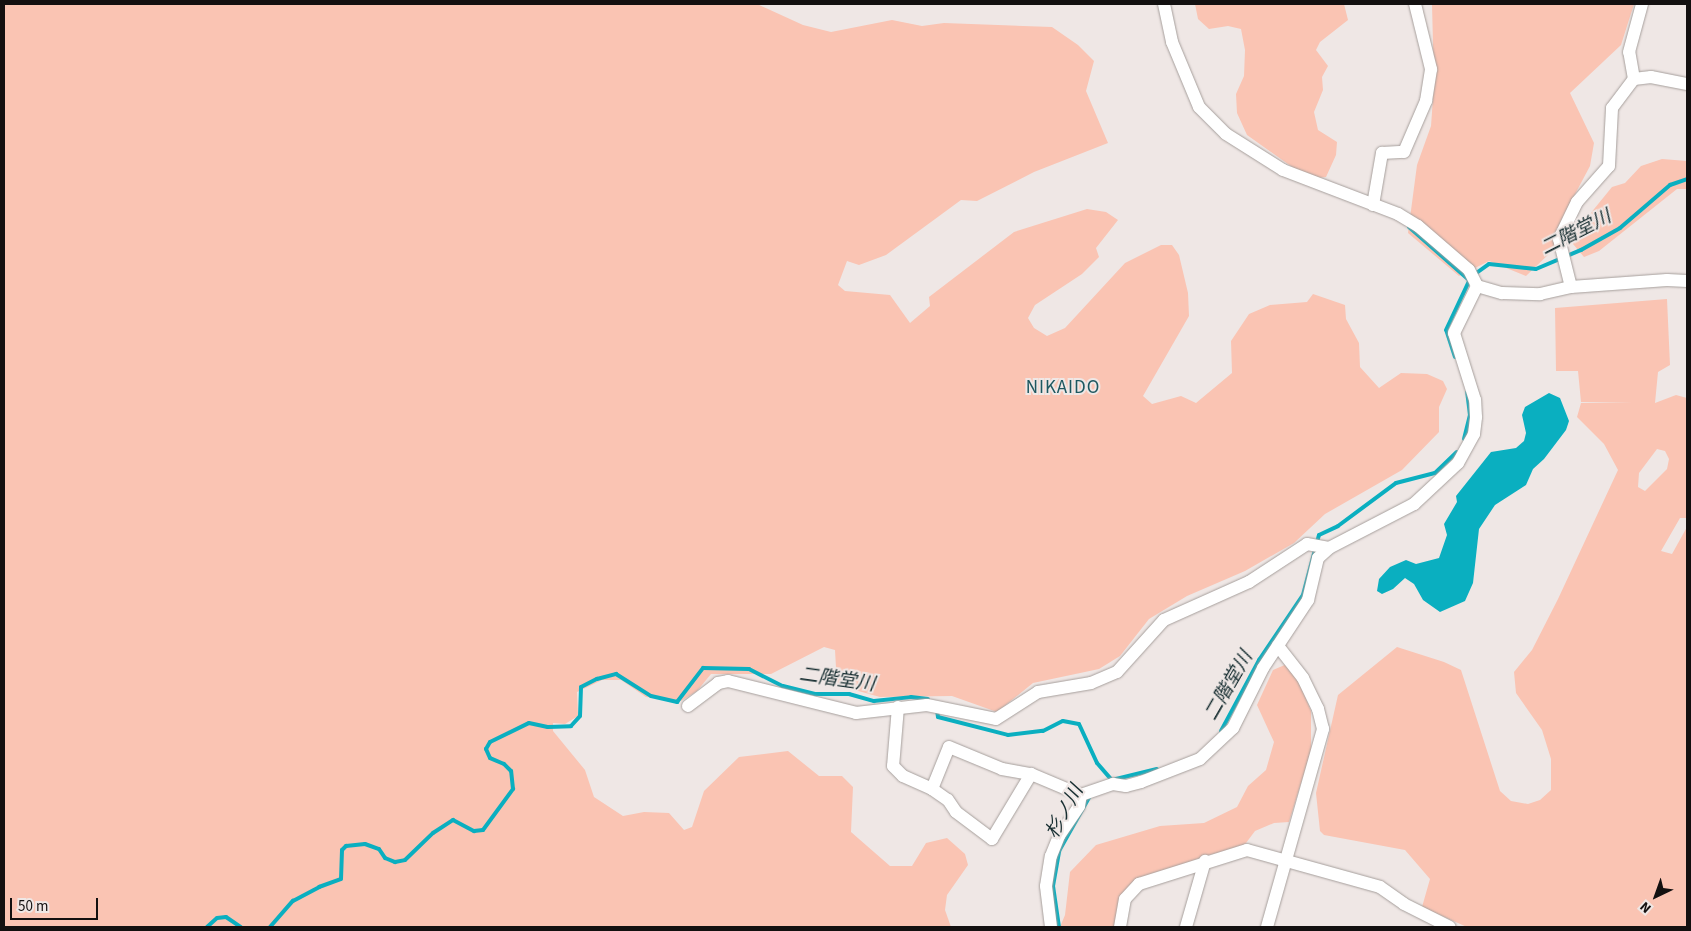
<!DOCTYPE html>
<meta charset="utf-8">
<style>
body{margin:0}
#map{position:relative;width:1691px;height:931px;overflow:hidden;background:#efe7e5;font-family:"Source Sans 3","Noto Sans JP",sans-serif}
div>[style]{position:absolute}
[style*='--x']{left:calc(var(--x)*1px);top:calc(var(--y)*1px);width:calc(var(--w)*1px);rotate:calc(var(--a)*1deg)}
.green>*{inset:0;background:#fac4b3}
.water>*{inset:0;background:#0aafc0}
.stream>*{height:4px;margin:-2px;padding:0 2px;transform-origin:2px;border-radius:2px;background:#0aafc0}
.roads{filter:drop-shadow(0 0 1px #a69f9c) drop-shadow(0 0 1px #a69f9c)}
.street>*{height:12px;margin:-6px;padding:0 6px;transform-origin:6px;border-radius:6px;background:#fff}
span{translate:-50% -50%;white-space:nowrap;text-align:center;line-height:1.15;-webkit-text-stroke:4px #efe7e5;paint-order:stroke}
.water-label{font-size:19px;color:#162d30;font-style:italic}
.neighbourhood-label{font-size:19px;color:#1e5860;letter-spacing:1px}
.frame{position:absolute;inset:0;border:5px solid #131010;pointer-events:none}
.north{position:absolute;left:1631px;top:871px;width:50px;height:50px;-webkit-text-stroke:4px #efe7e5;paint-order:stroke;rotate:222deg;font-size:14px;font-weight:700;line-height:20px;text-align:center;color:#131010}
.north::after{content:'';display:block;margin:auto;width:18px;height:22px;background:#131010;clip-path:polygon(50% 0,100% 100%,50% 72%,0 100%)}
.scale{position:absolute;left:10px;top:898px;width:88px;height:22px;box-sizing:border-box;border:2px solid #131010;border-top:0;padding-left:6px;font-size:15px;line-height:18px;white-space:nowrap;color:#131010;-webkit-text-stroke:4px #efe7e5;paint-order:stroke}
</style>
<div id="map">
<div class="green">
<div style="clip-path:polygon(4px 4px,757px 4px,803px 25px,831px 32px,892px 20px,922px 26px,944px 23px,1052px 27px,1078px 45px,1094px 61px,1086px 91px,1108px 143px,1034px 172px,977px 201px,961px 200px,886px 255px,859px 265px,847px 261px,838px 285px,845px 291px,890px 295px,910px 323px,930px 306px,929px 297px,1014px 232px,1087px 209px,1106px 212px,1118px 220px,1096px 248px,1099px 257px,1082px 274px,1035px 305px,1028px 318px,1034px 328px,1047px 336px,1065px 328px,1125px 263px,1161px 245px,1172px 245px,1179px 255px,1188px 293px,1189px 316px,1143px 396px,1152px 404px,1181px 396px,1196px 403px,1232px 373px,1231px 341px,1249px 314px,1270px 305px,1307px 302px,1313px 294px,1345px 305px,1346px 319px,1359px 343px,1360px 367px,1379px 388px,1401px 373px,1427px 374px,1443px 381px,1447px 389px,1439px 407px,1439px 432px,1402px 470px,1325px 514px,1294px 543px,1245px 571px,1187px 596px,1149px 619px,1120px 656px,1099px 669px,1033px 683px,997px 712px,952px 696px,880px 697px,837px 685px,835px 650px,824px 647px,771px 674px,711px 674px,697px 691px,681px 701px,646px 697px,621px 680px,602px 680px,577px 692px,578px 716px,565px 724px,553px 723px,553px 731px,585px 770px,594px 797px,623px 816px,644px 812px,669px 813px,684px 830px,692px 827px,704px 791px,739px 757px,788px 751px,819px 776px,842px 776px,853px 787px,851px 832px,890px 866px,912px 866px,926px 843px,947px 838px,965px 854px,968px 865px,947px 895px,945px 910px,951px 927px,4px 927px)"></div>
<div style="clip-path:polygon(1195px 4px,1344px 4px,1348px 20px,1320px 42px,1316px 50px,1328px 66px,1322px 77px,1323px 90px,1314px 112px,1318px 130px,1337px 142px,1336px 155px,1326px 177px,1309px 179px,1247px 135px,1237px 113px,1236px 94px,1244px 76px,1245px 50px,1241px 29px,1228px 26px,1209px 29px,1198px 19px)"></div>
<div style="clip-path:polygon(1432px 4px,1634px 4px,1621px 45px,1570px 93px,1594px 143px,1590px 166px,1564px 215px,1552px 251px,1526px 276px,1489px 261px,1459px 276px,1408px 233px,1417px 165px,1431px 126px,1434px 84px)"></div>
<div style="clip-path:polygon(1662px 159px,1687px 161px,1687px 189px,1677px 189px,1599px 251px,1584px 257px,1573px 244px,1581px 225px,1612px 187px,1625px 183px,1641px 166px)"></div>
<div style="clip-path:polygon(evenodd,1667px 299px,1670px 365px,1658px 372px,1655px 403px,1676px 395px,1687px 398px,1687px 518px,1680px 518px,1661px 551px,1672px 554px,1687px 527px,1687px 927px,1467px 927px,1422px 907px,1430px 879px,1405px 850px,1324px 835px,1320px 831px,1316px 793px,1338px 695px,1397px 647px,1444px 662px,1461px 670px,1500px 791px,1511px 801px,1528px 804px,1540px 800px,1551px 790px,1551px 759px,1542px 730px,1516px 693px,1514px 672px,1532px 650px,1558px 599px,1618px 470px,1604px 444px,1577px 417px,1581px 403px,1633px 403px,1581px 402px,1578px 371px,1556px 371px,1555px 308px,1667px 299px,1657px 449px,1665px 451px,1669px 459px,1667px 469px,1645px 491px,1638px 487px,1639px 473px,1657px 449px)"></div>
<div style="clip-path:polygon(1287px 664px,1298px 679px,1311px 711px,1311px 751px,1289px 822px,1274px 823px,1255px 831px,1243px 847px,1205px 856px,1140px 881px,1118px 927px,1060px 927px,1065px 915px,1070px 872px,1096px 845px,1160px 826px,1204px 823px,1237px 807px,1248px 786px,1266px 770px,1274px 742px,1257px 705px,1273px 670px)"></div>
</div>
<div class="water">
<div style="clip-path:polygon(1549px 393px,1560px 398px,1569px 421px,1566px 430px,1544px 459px,1533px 469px,1526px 485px,1495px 505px,1479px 529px,1473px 583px,1465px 601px,1440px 612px,1423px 600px,1414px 584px,1405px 578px,1393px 589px,1382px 594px,1377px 591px,1379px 579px,1390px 567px,1406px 560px,1416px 564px,1439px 558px,1447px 535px,1444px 524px,1457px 502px,1456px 496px,1491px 452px,1516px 448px,1524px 441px,1526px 433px,1522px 415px,1525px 407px)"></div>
</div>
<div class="stream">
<div style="--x:1409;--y:227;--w:80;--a:41.5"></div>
<div style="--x:1475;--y:274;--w:17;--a:-36"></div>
<div style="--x:1489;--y:264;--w:47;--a:6.1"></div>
<div style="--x:1536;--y:269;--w:49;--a:-22.9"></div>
<div style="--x:1581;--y:250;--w:45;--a:-29.4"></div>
<div style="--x:1620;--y:228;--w:66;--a:-40.7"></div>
<div style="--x:1670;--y:185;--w:18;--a:-19"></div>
<div style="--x:1455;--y:357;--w:28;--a:-108"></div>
<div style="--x:1446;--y:330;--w:56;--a:-64.8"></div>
<div style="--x:1464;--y:439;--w:25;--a:-76"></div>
<div style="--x:1470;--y:415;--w:23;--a:-97"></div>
<div style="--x:937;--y:710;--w:7;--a:82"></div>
<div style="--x:938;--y:717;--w:72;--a:14.4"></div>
<div style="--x:1008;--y:735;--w:35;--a:-7"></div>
<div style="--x:1043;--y:731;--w:22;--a:-27"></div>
<div style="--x:1063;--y:721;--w:16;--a:11"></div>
<div style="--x:1079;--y:724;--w:43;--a:65.2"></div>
<div style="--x:1097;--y:763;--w:20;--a:49"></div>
<div style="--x:1221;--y:731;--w:81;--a:-61.8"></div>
<div style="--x:1259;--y:660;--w:78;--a:-55.9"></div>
<div style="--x:1303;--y:595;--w:62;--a:-75.1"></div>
<div style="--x:1319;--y:535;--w:21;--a:-25"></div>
<div style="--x:1338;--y:526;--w:72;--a:-36.6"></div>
<div style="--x:1396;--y:483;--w:40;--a:-14.4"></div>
<div style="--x:1435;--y:473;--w:30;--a:-44"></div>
<div style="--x:1116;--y:779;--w:42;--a:-13.7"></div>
<div style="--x:207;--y:927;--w:13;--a:-42"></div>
<div style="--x:217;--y:918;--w:9;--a:-6"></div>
<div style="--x:226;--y:917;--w:18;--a:34"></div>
<div style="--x:270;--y:927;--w:35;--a:-49"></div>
<div style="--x:293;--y:901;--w:30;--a:-28"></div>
<div style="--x:319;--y:887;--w:23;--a:-20"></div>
<div style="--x:341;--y:879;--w:29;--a:-88"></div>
<div style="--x:342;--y:850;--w:6;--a:-45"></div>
<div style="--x:346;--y:846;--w:19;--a:-6"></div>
<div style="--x:365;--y:844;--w:15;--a:20"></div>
<div style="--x:379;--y:849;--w:11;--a:56"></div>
<div style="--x:385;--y:858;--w:11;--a:22"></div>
<div style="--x:395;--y:862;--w:10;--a:-11"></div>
<div style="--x:405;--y:860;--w:39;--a:-44"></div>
<div style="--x:433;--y:833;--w:24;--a:-33"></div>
<div style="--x:453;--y:820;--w:24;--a:28"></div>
<div style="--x:474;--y:831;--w:9;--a:-6"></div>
<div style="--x:483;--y:830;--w:51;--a:-53.8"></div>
<div style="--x:513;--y:789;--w:18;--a:-96"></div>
<div style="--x:511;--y:771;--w:10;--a:-135"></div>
<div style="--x:504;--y:764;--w:15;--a:-157"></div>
<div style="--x:490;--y:758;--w:10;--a:-114"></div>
<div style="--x:486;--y:749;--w:8;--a:-60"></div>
<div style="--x:490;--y:742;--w:43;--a:-26"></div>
<div style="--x:529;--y:723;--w:19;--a:12"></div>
<div style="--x:548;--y:727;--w:23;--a:-2"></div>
<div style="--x:571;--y:726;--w:13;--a:-48"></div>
<div style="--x:580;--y:716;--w:29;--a:-88"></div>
<div style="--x:581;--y:687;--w:18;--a:-27"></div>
<div style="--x:597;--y:679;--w:20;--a:-15"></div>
<div style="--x:616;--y:674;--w:41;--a:32.2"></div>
<div style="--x:651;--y:696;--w:27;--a:13"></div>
<div style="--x:677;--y:702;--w:43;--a:-52.6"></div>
<div style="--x:703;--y:668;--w:46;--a:1.2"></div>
<div style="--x:749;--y:669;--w:38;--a:27"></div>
<div style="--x:783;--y:686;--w:34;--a:14"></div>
<div style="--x:816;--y:694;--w:33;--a:0"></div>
<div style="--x:849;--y:694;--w:26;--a:16"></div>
<div style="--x:874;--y:701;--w:37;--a:-6"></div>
<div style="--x:911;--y:697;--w:17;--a:7"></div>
<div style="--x:1059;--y:927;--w:41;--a:-98.3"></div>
<div style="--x:1053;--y:886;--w:36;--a:-80"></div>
<div style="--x:1059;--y:851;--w:63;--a:-60.6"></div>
</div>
<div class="roads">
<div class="street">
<div style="--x:1164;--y:4;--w:39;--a:78"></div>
<div style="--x:1172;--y:42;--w:70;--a:67.4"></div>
<div style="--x:1199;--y:107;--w:38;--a:45"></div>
<div style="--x:1226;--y:134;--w:67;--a:32.3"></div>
<div style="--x:1283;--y:170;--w:123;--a:20.9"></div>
<div style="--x:1398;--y:214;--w:23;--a:31"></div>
<div style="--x:1418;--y:226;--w:67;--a:40.8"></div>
<div style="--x:1469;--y:270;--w:18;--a:63"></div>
<div style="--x:1634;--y:79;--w:17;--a:-7"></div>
<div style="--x:1651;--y:77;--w:37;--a:11"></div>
<div style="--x:1373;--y:205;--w:53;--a:-80.2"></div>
<div style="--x:1382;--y:153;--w:22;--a:-3"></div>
<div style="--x:1404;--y:152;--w:56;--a:-66.7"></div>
<div style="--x:1426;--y:101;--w:32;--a:-81"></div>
<div style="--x:1431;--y:69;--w:67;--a:-103.8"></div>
<div style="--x:1477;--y:286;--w:26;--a:16"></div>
<div style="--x:1502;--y:293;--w:38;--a:2"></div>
<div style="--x:1540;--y:294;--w:32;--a:-13"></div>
<div style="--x:1571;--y:287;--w:96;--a:-4.2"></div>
<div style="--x:1667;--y:280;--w:20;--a:3"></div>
<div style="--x:1571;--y:287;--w:49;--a:-104"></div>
<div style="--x:1559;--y:239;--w:41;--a:-64.1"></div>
<div style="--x:1577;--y:202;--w:48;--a:-48.4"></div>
<div style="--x:1609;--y:166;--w:58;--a:-87"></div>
<div style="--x:1612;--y:108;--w:36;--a:-53"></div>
<div style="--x:1634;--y:79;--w:27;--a:-100"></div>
<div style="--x:1629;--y:52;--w:50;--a:-74.8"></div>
<div style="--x:688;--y:706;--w:38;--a:-37"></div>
<div style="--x:718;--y:683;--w:10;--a:-11"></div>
<div style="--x:728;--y:681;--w:132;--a:14"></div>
<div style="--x:856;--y:713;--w:71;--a:-6.4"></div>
<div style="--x:927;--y:705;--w:70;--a:11.5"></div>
<div style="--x:996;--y:719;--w:50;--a:-32.7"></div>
<div style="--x:1038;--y:692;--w:54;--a:-9.6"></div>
<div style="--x:1091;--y:683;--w:28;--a:-23"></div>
<div style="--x:1117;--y:672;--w:70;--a:-47.9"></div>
<div style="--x:1164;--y:620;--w:93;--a:-24.1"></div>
<div style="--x:1249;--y:582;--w:69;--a:-33.2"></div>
<div style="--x:1307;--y:544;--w:22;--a:10"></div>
<div style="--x:898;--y:707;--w:59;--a:94.8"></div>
<div style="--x:893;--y:766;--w:14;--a:45"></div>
<div style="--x:903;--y:776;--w:32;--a:24"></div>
<div style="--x:932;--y:789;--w:19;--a:35"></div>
<div style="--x:948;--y:800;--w:14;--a:56"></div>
<div style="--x:956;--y:812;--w:45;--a:36.9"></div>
<div style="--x:992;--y:839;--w:76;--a:-59"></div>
<div style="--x:1031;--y:774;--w:54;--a:22.8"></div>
<div style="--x:1081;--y:795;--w:34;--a:-19"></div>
<div style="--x:1113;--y:784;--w:13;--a:9"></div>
<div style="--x:1126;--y:786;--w:16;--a:-15"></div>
<div style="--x:1141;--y:782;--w:63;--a:-21.3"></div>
<div style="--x:1200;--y:759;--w:45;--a:-43.2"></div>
<div style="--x:1233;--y:728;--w:67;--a:-63.4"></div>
<div style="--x:1263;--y:668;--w:82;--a:-56.5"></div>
<div style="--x:1308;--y:600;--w:43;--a:-76.6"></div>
<div style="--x:1318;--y:558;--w:15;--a:-42"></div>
<div style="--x:1329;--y:548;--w:96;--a:-27.4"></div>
<div style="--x:1414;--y:504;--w:60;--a:-43"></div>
<div style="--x:1458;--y:463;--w:33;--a:-61"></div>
<div style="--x:1474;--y:434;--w:17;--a:-83"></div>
<div style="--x:1476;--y:417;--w:17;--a:-93"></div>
<div style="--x:1475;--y:400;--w:70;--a:-107.4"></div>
<div style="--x:1454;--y:333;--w:52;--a:-63.9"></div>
<div style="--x:932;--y:789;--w:45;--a:-68"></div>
<div style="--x:949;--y:747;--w:57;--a:22.5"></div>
<div style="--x:1002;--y:769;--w:29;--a:10"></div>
<div style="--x:1051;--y:927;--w:41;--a:-97"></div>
<div style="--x:1046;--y:886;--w:30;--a:-81"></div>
<div style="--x:1051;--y:856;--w:22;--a:-68"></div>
<div style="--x:1059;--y:836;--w:36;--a:-56"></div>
<div style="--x:1079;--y:806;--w:11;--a:-80"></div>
<div style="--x:1120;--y:927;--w:28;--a:-80"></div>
<div style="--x:1125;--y:899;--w:21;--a:-47"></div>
<div style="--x:1139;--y:884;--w:113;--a:-17.5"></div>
<div style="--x:1247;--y:850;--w:138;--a:15.5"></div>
<div style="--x:1380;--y:887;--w:29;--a:35"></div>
<div style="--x:1404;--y:904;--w:51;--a:26.6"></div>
<div style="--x:1186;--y:927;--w:69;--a:-73.9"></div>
<div style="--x:1267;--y:927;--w:206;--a:-74.2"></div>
<div style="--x:1323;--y:729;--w:21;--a:-104"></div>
<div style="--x:1318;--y:709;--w:34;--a:-116"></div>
<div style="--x:1303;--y:678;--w:41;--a:-128"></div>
</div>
</div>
<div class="water-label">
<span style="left:1576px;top:233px;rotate:-27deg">二階堂川</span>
<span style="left:837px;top:680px;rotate:8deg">二階堂川</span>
<span style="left:1229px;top:686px;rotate:-60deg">二階堂川</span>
<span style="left:1065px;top:812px;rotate:-62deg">杉ノ川</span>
</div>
<div class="neighbourhood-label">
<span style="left:1063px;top:388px">NIKAIDO</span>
</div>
<div class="frame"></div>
<div class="north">N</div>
<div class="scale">50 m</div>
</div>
